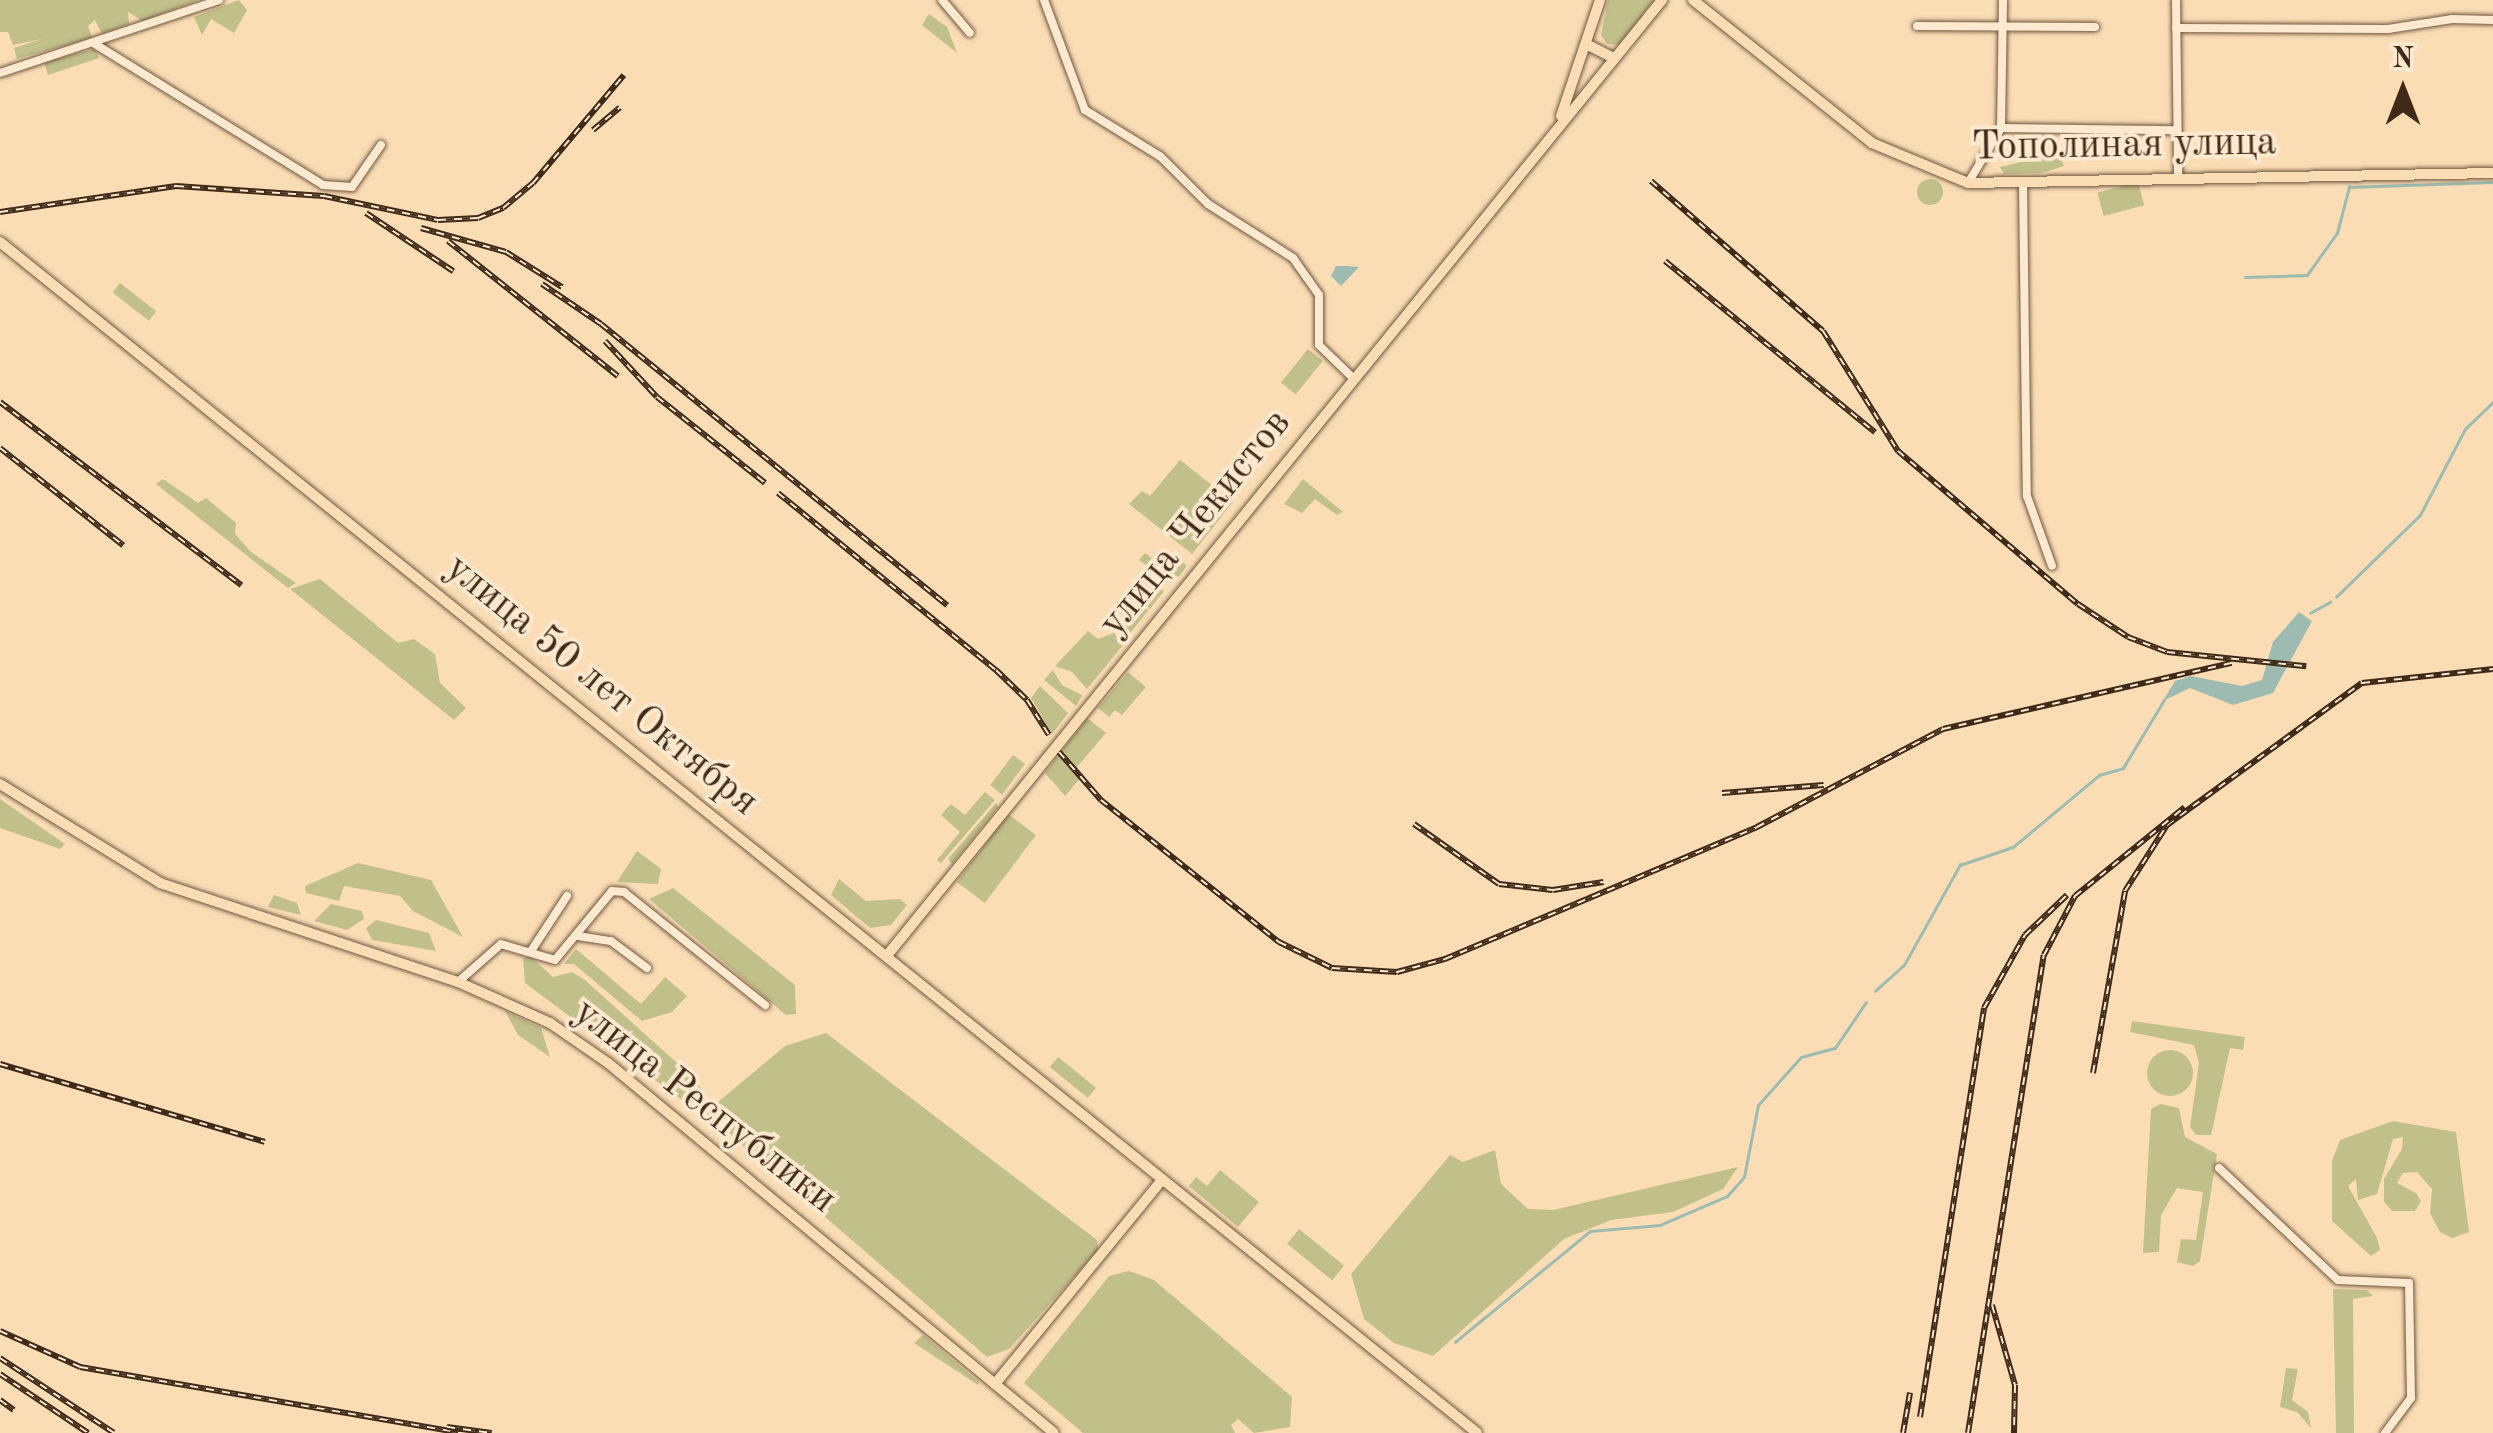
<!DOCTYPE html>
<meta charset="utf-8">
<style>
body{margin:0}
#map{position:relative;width:2493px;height:1433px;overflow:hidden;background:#faddb5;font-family:"Old Standard TT",serif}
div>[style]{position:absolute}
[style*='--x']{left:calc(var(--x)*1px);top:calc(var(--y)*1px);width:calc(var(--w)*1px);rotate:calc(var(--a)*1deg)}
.green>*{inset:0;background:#c2c08a;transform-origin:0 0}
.round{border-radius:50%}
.water>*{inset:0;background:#9ebbb1}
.stream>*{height:2.5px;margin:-1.25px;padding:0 1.25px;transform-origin:1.25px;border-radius:1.25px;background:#9ebbb1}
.roads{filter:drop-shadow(0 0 2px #6e563e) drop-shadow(0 0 2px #6e563e)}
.minor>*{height:8px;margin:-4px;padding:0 4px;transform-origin:4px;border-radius:4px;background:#fce9cf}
.major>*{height:10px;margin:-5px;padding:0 5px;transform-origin:5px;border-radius:5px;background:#faddb5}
.rail>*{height:6px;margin-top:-3px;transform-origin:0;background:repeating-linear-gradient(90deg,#fce9cf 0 8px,#3f2917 0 16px);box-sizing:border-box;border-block:2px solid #3f2917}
span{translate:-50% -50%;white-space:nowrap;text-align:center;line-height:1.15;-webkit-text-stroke:8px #fce9cf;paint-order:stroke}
.street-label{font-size:40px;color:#3f2917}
.north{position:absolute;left:2353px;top:40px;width:100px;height:100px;-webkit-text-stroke:8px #fce9cf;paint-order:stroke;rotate:0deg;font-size:28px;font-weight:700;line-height:40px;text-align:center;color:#3f2917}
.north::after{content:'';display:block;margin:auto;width:35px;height:45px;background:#3f2917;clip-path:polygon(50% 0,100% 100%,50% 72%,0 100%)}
</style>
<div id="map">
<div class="green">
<div style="clip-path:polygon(0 0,198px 0,143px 21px,128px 12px,129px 24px,102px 34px,95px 20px,88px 26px,92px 38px,17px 59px,14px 48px,42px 39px,13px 45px,8px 32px,0 32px)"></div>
<div style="clip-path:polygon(239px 0,247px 10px,234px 33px,211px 19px,202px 35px,194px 17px)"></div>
<div style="clip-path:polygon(1608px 0,1654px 0,1619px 45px,1607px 44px,1601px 35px)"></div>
<div style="clip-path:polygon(929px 14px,947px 27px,957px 53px,922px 25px)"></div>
<div style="clip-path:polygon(95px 49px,99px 58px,48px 75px,44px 62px)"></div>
<div style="clip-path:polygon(2059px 153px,2064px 166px,2042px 173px,2004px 174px,2000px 167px)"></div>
<div class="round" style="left:1917px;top:179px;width:26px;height:26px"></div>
<div style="left:2138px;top:182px;width:24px;height:42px;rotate:75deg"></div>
<div style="left:120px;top:283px;width:46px;height:12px;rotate:38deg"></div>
<div style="left:1308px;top:349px;width:19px;height:43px;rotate:39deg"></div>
<div style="clip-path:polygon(1180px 460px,1233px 502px,1192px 554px,1129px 504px,1142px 491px,1150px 496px)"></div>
<div style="clip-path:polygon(163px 479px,198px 503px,206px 498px,236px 523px,235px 534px,251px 552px,296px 583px,288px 588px,156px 484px)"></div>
<div style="clip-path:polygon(1303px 479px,1343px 512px,1337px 515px,1315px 499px,1302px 513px,1284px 504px)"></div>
<div style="clip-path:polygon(1170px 551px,1187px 566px,1173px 584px,1139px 560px,1145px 553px,1159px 563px)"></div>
<div style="clip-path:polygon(1147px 576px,1164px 591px,1127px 637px,1120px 629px,1123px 611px)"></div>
<div style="clip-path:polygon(320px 579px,398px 643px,414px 639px,435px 654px,440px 683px,466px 708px,454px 720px,290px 589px)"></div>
<div style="clip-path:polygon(1088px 631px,1098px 639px,1114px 633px,1123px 645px,1087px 689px,1072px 672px,1055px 666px)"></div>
<div style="clip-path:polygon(1053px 670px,1062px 685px,1082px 695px,1076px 706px,1044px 680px)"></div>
<div style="clip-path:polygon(1128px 672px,1146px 687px,1122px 715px,1115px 710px,1109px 717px,1098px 708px)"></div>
<div style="clip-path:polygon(1040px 686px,1068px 713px,1052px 734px,1031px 698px)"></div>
<div style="clip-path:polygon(1087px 718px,1106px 733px,1077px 767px,1083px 775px,1065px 796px,1045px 773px)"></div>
<div style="left:1013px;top:755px;width:15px;height:38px;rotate:37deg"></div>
<div style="clip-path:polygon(985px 792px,995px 800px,941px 863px,937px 860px,960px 832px,941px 815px,951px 804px,965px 815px)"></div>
<div style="clip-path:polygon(0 799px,65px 844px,60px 849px,0 828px)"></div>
<div style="clip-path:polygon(996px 803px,998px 807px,952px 864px,948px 859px)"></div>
<div style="left:1008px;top:814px;width:35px;height:85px;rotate:37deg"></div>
<div style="clip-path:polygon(637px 851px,661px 869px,658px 884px,617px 882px)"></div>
<div style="clip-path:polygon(358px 863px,431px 880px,463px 937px,413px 911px,400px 896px,344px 886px,339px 901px,306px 893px,305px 886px)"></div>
<div style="clip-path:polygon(839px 879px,866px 901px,900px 899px,907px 905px,891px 925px,870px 928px,831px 895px)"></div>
<div style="clip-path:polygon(673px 888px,795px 985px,796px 1014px,786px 1015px,649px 899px)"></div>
<div style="clip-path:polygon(274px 895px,297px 903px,301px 915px,268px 907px)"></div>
<div style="clip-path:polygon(331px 904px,362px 911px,364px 919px,347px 930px,314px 921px)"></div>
<div style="clip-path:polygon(376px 920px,429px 933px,436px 951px,372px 940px,366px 928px)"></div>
<div style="clip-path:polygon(576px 949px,641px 1004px,665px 977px,687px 996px,672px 1012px,642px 1021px,574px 964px,564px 964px)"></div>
<div style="clip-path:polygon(530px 956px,553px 977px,572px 972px,585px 980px,697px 1081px,706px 1098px,698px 1104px,682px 1100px,525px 983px,523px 958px)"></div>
<div style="clip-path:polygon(505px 1011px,541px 1028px,550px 1057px,518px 1035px)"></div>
<div style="clip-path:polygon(2132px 1021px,2245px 1037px,2243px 1050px,2230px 1048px,2211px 1135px,2196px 1135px,2190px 1127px,2199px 1063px,2194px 1045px,2130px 1032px)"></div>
<div style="clip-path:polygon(826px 1033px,1097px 1240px,1098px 1250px,1009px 1349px,987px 1357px,705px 1113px,785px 1046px)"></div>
<div class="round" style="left:2147px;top:1050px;width:46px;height:46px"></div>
<div style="left:1058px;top:1057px;width:49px;height:13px;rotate:39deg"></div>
<div style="clip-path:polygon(2160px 1104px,2179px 1108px,2185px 1137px,2217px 1154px,2200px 1261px,2193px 1266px,2177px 1262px,2181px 1239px,2196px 1240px,2203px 1192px,2177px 1188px,2161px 1215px,2159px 1252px,2143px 1253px,2151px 1109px)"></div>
<div style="clip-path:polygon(2393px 1121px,2456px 1132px,2469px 1232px,2452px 1238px,2440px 1232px,2430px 1213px,2432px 1189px,2417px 1172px,2403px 1173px,2397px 1183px,2416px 1193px,2421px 1201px,2415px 1211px,2392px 1211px,2384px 1202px,2384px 1179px,2402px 1149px,2403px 1137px,2393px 1139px,2377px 1194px,2358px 1200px,2356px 1179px,2348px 1186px,2377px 1238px,2380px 1250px,2371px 1256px,2332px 1221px,2332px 1161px,2340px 1140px)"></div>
<div style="clip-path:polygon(1495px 1150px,1501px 1184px,1528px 1209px,1553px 1210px,1738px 1167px,1723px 1189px,1673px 1212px,1611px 1220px,1564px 1239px,1433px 1356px,1394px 1343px,1364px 1319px,1351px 1274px,1450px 1155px,1463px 1162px)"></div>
<div style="clip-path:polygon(1220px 1170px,1259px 1202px,1238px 1227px,1189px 1186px,1196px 1177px,1207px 1186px)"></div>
<div style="left:1299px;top:1229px;width:58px;height:19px;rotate:39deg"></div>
<div style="clip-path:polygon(1129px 1271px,1154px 1280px,1292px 1397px,1290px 1427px,1254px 1433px,1238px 1419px,1231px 1425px,1235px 1433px,1083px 1433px,1024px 1383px,1109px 1276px)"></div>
<div style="clip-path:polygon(2333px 1289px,2367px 1290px,2373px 1296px,2353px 1299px,2354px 1433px,2336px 1433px)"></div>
<div style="clip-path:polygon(923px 1335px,979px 1382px,978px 1385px,914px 1343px)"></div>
<div style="clip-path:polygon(2286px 1368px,2298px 1369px,2292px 1400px,2308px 1412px,2311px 1428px,2297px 1412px,2280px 1407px)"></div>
</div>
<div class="water">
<div style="clip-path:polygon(1336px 266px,1347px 266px,1359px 267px,1341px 286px,1331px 276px)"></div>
<div style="clip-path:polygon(2299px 612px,2312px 621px,2273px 693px,2233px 705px,2190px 688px,2163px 701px,2175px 681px,2191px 676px,2242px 686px,2262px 680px,2273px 642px)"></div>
</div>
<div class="stream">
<div style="--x:2245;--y:277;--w:62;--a:-1.8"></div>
<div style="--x:2307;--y:275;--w:52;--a:-54.5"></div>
<div style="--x:2337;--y:233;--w:48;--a:-75.4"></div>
<div style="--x:2349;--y:187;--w:144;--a:-2"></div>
<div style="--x:2336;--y:597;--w:117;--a:-44.3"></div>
<div style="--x:2420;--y:515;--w:97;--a:-62.4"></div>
<div style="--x:2465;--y:429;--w:39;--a:-44"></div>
<div style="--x:2310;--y:613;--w:23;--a:-29"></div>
<div style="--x:1875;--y:991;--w:39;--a:-42"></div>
<div style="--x:1904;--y:965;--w:115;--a:-60.8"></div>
<div style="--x:1960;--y:865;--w:56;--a:-18.8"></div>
<div style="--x:2013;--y:847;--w:112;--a:-39.9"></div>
<div style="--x:2099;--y:775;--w:25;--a:-16"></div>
<div style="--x:2123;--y:768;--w:79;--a:-58.9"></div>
<div style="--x:1455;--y:1342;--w:175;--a:-39.4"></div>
<div style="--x:1590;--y:1231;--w:70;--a:-4.9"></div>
<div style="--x:1660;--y:1225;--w:73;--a:-23.4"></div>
<div style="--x:1727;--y:1196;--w:25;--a:-48"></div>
<div style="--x:1744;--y:1177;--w:73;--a:-79"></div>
<div style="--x:1758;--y:1105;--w:64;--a:-48.1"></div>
<div style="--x:1801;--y:1057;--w:35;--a:-15"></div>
<div style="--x:1835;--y:1048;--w:55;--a:-56"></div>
</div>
<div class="roads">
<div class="minor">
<div style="--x:942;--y:0;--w:43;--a:49.7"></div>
<div style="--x:1044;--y:0;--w:117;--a:69.6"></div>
<div style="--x:1085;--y:110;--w:89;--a:31.7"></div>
<div style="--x:1161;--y:157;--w:66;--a:45"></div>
<div style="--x:1208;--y:204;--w:101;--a:32.4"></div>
<div style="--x:1293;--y:258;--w:45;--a:54.9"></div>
<div style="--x:1319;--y:295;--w:50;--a:90"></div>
<div style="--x:1319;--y:345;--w:49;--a:44.2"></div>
<div style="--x:2176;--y:0;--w:176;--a:89.3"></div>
<div style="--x:1917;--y:26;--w:178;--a:0.3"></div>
<div style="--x:2176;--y:28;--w:212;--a:0.3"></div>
<div style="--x:2388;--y:29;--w:65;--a:-8.9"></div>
<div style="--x:2452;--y:19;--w:41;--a:1.4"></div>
<div style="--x:95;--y:44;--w:268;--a:31.7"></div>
<div style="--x:323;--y:185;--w:29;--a:4"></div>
<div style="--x:352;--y:187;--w:51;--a:-55.4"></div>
<div style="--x:0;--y:73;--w:231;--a:-18.4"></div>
<div style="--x:2001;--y:128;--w:176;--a:0.7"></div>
<div style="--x:1968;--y:183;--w:64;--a:-59"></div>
<div style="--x:2001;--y:128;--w:128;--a:-89.1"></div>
<div style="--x:2023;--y:183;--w:313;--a:89.3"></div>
<div style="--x:2027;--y:496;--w:74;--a:70.3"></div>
<div style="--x:578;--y:936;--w:33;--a:9"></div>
<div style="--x:611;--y:941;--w:45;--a:36.9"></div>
<div style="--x:531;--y:951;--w:66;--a:-56.8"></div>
<div style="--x:458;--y:982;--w:57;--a:-41.5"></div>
<div style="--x:501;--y:944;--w:56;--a:16.5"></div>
<div style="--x:555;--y:960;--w:89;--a:-50.4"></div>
<div style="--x:612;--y:891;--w:12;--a:5"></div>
<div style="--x:624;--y:892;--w:181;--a:38.7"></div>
<div style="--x:2219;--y:1168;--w:163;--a:43.3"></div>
<div style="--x:2338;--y:1280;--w:71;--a:2.4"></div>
<div style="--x:2409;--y:1283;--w:115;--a:89"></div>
<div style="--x:2411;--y:1398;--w:44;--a:126.6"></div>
</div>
<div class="major">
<div style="--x:1693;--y:0;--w:229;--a:38.6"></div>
<div style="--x:1872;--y:143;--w:104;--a:22.6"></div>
<div style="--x:1968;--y:183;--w:525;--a:-1.09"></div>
<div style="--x:1590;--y:46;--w:27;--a:27"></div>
<div style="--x:1561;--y:116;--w:122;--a:-71.4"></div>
<div style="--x:0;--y:242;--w:1897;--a:38.88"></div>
<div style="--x:0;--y:784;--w:188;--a:31.7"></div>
<div style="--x:160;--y:883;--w:314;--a:18.4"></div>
<div style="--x:458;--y:982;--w:101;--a:24"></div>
<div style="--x:550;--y:1023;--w:70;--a:34.6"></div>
<div style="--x:608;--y:1063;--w:579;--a:39.68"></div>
<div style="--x:889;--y:953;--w:1227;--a:-50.95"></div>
<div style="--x:995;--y:1384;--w:264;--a:-50.7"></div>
</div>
</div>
<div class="rail">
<div style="--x:593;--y:130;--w:35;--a:-40"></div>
<div style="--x:1651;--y:181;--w:228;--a:41.1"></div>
<div style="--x:1823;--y:331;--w:142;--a:58"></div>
<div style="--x:1898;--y:451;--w:236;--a:40.4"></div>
<div style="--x:2078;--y:604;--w:60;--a:33.4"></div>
<div style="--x:2128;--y:637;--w:42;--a:21"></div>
<div style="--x:2167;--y:652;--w:140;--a:5.8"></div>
<div style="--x:0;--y:212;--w:178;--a:-8.4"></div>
<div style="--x:176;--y:186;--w:148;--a:3.9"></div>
<div style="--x:324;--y:196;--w:116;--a:11.9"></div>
<div style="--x:438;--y:220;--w:40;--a:-2.9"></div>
<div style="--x:478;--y:218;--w:27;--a:-22"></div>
<div style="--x:503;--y:208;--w:39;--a:-40"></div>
<div style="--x:533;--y:183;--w:141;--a:-49.9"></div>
<div style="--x:366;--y:213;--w:105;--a:33.7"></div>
<div style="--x:421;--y:228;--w:88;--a:15.8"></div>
<div style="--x:506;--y:252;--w:66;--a:32"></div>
<div style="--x:448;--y:241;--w:217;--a:38.5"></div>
<div style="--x:1665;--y:261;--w:271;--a:39.2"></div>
<div style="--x:542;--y:284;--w:71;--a:34.1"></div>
<div style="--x:601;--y:324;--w:446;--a:39.1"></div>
<div style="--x:605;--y:341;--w:76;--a:47.1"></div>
<div style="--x:657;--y:397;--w:138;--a:38.5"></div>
<div style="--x:0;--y:402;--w:303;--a:37.2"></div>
<div style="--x:0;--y:448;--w:157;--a:38.3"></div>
<div style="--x:778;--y:493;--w:281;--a:39.1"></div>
<div style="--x:996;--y:670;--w:43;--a:44.1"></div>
<div style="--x:1027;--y:700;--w:41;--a:57.8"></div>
<div style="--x:1059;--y:752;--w:64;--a:48.8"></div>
<div style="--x:1101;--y:800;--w:228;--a:38.6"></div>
<div style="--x:1279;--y:942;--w:59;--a:26.1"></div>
<div style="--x:1332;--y:968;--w:65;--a:3.5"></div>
<div style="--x:1397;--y:972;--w:50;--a:-15.2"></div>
<div style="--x:1445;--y:959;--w:339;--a:-22.9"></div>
<div style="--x:1757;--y:827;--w:210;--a:-27.8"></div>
<div style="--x:1943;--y:729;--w:296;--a:-12.9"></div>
<div style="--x:1722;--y:793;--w:102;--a:-4.5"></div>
<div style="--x:1414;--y:824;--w:104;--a:35.2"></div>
<div style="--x:1499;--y:884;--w:54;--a:6.3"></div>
<div style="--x:1553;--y:890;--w:51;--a:-9.1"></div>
<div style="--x:0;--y:1064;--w:276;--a:16.4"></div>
<div style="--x:2093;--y:1073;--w:185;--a:-80"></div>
<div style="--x:2125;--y:891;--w:78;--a:-57.5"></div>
<div style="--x:2167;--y:825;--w:241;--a:-36.1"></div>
<div style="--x:2362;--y:683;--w:132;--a:-6.1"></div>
<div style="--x:1992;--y:1305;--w:83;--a:74"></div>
<div style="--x:2015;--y:1385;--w:48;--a:91.2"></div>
<div style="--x:0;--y:1331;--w:88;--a:24.2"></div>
<div style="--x:80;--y:1367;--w:387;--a:9.8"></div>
<div style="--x:0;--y:1358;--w:136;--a:33.3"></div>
<div style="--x:0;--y:1374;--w:106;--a:33.8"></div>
<div style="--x:0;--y:1400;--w:17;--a:36"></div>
<div style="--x:1920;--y:1417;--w:414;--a:-81.1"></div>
<div style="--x:1984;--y:1008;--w:84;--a:-60.7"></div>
<div style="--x:2025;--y:935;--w:58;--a:-43.6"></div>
<div style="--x:447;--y:1427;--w:45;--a:7.6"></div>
<div style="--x:1903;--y:1433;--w:41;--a:-80.1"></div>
<div style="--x:1968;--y:1433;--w:484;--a:-81"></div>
<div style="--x:2044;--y:955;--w:67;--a:-62.3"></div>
<div style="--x:2075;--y:896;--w:141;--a:-39"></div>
</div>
<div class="street-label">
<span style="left:2124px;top:146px;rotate:-1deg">Тополиная улица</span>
<span style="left:1196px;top:524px;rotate:-51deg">улица Чекистов</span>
<span style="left:601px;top:686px;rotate:39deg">улица 50 лет Октября</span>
<span style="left:704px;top:1107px;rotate:38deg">улица Республики</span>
</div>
<div class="north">N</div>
</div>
